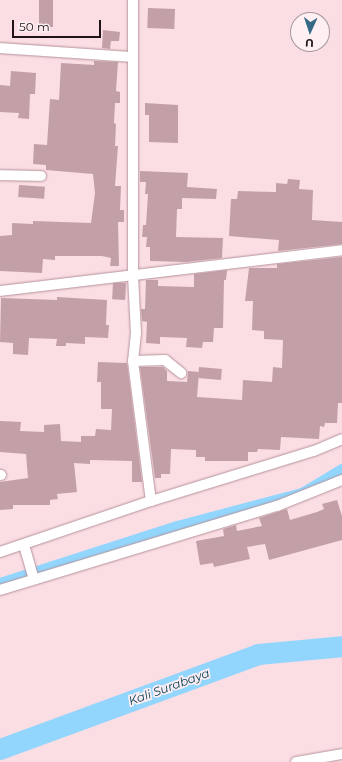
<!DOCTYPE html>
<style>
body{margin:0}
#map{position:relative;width:342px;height:762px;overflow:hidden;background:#fbdde4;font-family:Montserrat,sans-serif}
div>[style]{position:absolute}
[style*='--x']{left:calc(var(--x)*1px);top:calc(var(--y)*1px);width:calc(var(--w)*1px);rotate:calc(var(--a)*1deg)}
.canal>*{height:13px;margin:-6.5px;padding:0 6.5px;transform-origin:6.5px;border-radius:6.5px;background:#92d6fe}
.river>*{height:21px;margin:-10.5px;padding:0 10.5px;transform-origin:10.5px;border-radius:10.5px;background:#92d6fe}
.building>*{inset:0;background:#c3a0a8;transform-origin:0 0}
.roads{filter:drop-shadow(0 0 1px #b5939b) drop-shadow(0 0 1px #b5939b)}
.street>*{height:10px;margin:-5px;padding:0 5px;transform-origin:5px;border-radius:5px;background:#fff}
span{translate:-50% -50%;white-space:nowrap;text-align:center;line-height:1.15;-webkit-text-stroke:3.5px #feeff2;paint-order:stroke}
.water-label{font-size:12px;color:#003a54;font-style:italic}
.north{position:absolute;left:290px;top:12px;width:40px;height:40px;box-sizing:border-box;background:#feeff2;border:1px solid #a5979a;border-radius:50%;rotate:183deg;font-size:11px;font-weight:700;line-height:16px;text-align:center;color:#1f1316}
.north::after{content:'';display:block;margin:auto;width:14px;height:18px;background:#356985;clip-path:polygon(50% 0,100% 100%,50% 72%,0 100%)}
.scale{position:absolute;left:12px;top:20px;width:89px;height:18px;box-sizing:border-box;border:2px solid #1f1316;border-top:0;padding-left:5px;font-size:12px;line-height:14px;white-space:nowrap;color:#1f1316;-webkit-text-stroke:3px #feeff2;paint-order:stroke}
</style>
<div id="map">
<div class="canal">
<div style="--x:0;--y:584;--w:186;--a:-17.9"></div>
<div style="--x:177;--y:527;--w:129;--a:-14.8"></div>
<div style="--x:302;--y:494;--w:47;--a:-31"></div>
</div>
<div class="river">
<div style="--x:0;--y:749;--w:275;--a:-20.2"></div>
<div style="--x:258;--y:654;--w:84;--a:-5.4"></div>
</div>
<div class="building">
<div style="left:39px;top:0;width:14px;height:27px"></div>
<div style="left:148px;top:8px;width:27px;height:20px;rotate:2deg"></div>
<div style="clip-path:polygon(103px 30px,120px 32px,119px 41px,111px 41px,110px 49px,102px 48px)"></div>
<div style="clip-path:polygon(94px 61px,118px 62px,116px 91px,120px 92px,120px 103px,115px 103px,114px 123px,116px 124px,115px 146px,118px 146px,115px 186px,121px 186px,120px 210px,124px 210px,124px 222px,118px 222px,119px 266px,110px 266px,111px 258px,102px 256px,55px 256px,55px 260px,43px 259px,42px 273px,0 271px,0 236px,12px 235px,12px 223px,33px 224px,33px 221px,91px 223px,95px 193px,93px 174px,46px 170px,46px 165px,33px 164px,34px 144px,47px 145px,50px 99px,59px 100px,61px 63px,94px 65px)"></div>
<div style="clip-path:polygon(11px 71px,36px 73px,35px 94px,30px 94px,29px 119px,18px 118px,19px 113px,0 112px,0 85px,10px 86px)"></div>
<div style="clip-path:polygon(145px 103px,178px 105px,178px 143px,149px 142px,149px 115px,145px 115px)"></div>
<div style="clip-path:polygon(140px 171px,188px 173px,187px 187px,217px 189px,216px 199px,182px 198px,182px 209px,177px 209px,176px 237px,223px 238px,222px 258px,186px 262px,150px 261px,150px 247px,146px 247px,147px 237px,142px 237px,143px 225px,146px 225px,148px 194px,145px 194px,146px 182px,140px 182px)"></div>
<div style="clip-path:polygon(288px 179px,300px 180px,299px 189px,313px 190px,312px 220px,342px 222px,342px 244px,278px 251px,279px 240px,229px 236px,231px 199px,237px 199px,238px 191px,276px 192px,276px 183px,287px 184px)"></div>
<div style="left:19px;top:185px;width:26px;height:12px;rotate:4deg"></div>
<div style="clip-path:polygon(342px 257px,342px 403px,338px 403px,337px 423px,325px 423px,324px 427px,320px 426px,319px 439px,281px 437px,280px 450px,258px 449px,257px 452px,248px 452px,248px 461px,205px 461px,205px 457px,196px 457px,196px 450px,171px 449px,170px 474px,161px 474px,161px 478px,155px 478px,140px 367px,163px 367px,167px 371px,167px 381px,187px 382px,188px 371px,199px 372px,197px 397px,242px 400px,243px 380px,272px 382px,273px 367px,282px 368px,283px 340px,264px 339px,264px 331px,252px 330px,253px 301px,245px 301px,249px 268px,277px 268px,277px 264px)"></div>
<div style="clip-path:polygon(227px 270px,226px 280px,224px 280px,223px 328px,214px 328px,213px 342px,203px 342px,202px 348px,186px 347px,187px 338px,160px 337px,160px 344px,146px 343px,147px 322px,142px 321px,141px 309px,145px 309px,146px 280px,158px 280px,158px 286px,194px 287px,194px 274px)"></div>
<div style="left:126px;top:283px;width:17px;height:13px;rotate:93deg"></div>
<div style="clip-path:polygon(57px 297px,107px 300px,106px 325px,109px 325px,108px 338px,85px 337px,85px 344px,66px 343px,66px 346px,56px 346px,57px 339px,29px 338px,28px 355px,13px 354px,13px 343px,0 342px,1px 298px,57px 300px)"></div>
<div style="clip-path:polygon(98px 362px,127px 363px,142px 482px,132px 482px,132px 461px,90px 460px,90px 464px,74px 463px,77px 492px,57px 494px,58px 499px,50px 500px,50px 505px,13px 505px,13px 509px,0 510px,0 482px,28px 478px,26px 454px,0 452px,0 421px,21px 422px,20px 431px,44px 432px,44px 425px,60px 424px,61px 441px,81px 442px,81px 436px,95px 436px,96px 429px,111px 430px,112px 409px,101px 409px,101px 382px,97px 382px)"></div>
<div style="left:199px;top:367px;width:23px;height:11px;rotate:5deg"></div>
<div style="clip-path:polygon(337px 500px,342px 516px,342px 540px,269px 560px,265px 544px,247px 547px,250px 559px,214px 567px,213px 563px,200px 565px,196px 541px,224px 536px,223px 529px,236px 525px,237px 531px,262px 526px,259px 518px,287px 509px,290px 520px,317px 512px,324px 509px,322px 504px)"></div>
</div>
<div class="roads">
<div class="street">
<div style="--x:133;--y:0;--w:276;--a:90"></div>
<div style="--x:133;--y:276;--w:57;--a:87"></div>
<div style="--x:136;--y:333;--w:28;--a:96"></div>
<div style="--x:133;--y:361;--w:141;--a:82.7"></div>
<div style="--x:0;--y:48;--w:133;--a:3.9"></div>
<div style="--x:0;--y:175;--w:41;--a:1.4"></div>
<div style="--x:0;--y:291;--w:344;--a:-6.8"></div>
<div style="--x:133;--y:361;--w:32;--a:-2"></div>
<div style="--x:165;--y:360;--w:21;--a:39"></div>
<div style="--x:0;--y:475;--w:1;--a:0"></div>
<div style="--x:24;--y:545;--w:35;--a:74"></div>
<div style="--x:0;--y:552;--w:159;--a:-18.7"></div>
<div style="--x:151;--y:501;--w:170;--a:-17.1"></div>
<div style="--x:314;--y:451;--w:30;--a:-23"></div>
<div style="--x:0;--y:590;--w:289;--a:-16.9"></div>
<div style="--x:277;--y:506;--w:70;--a:-21.8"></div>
<div style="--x:296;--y:762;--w:47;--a:-9.9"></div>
</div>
</div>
<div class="water-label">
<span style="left:169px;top:687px;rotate:-20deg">Kali Surabaya</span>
</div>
<div class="north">U</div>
<div class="scale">50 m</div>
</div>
